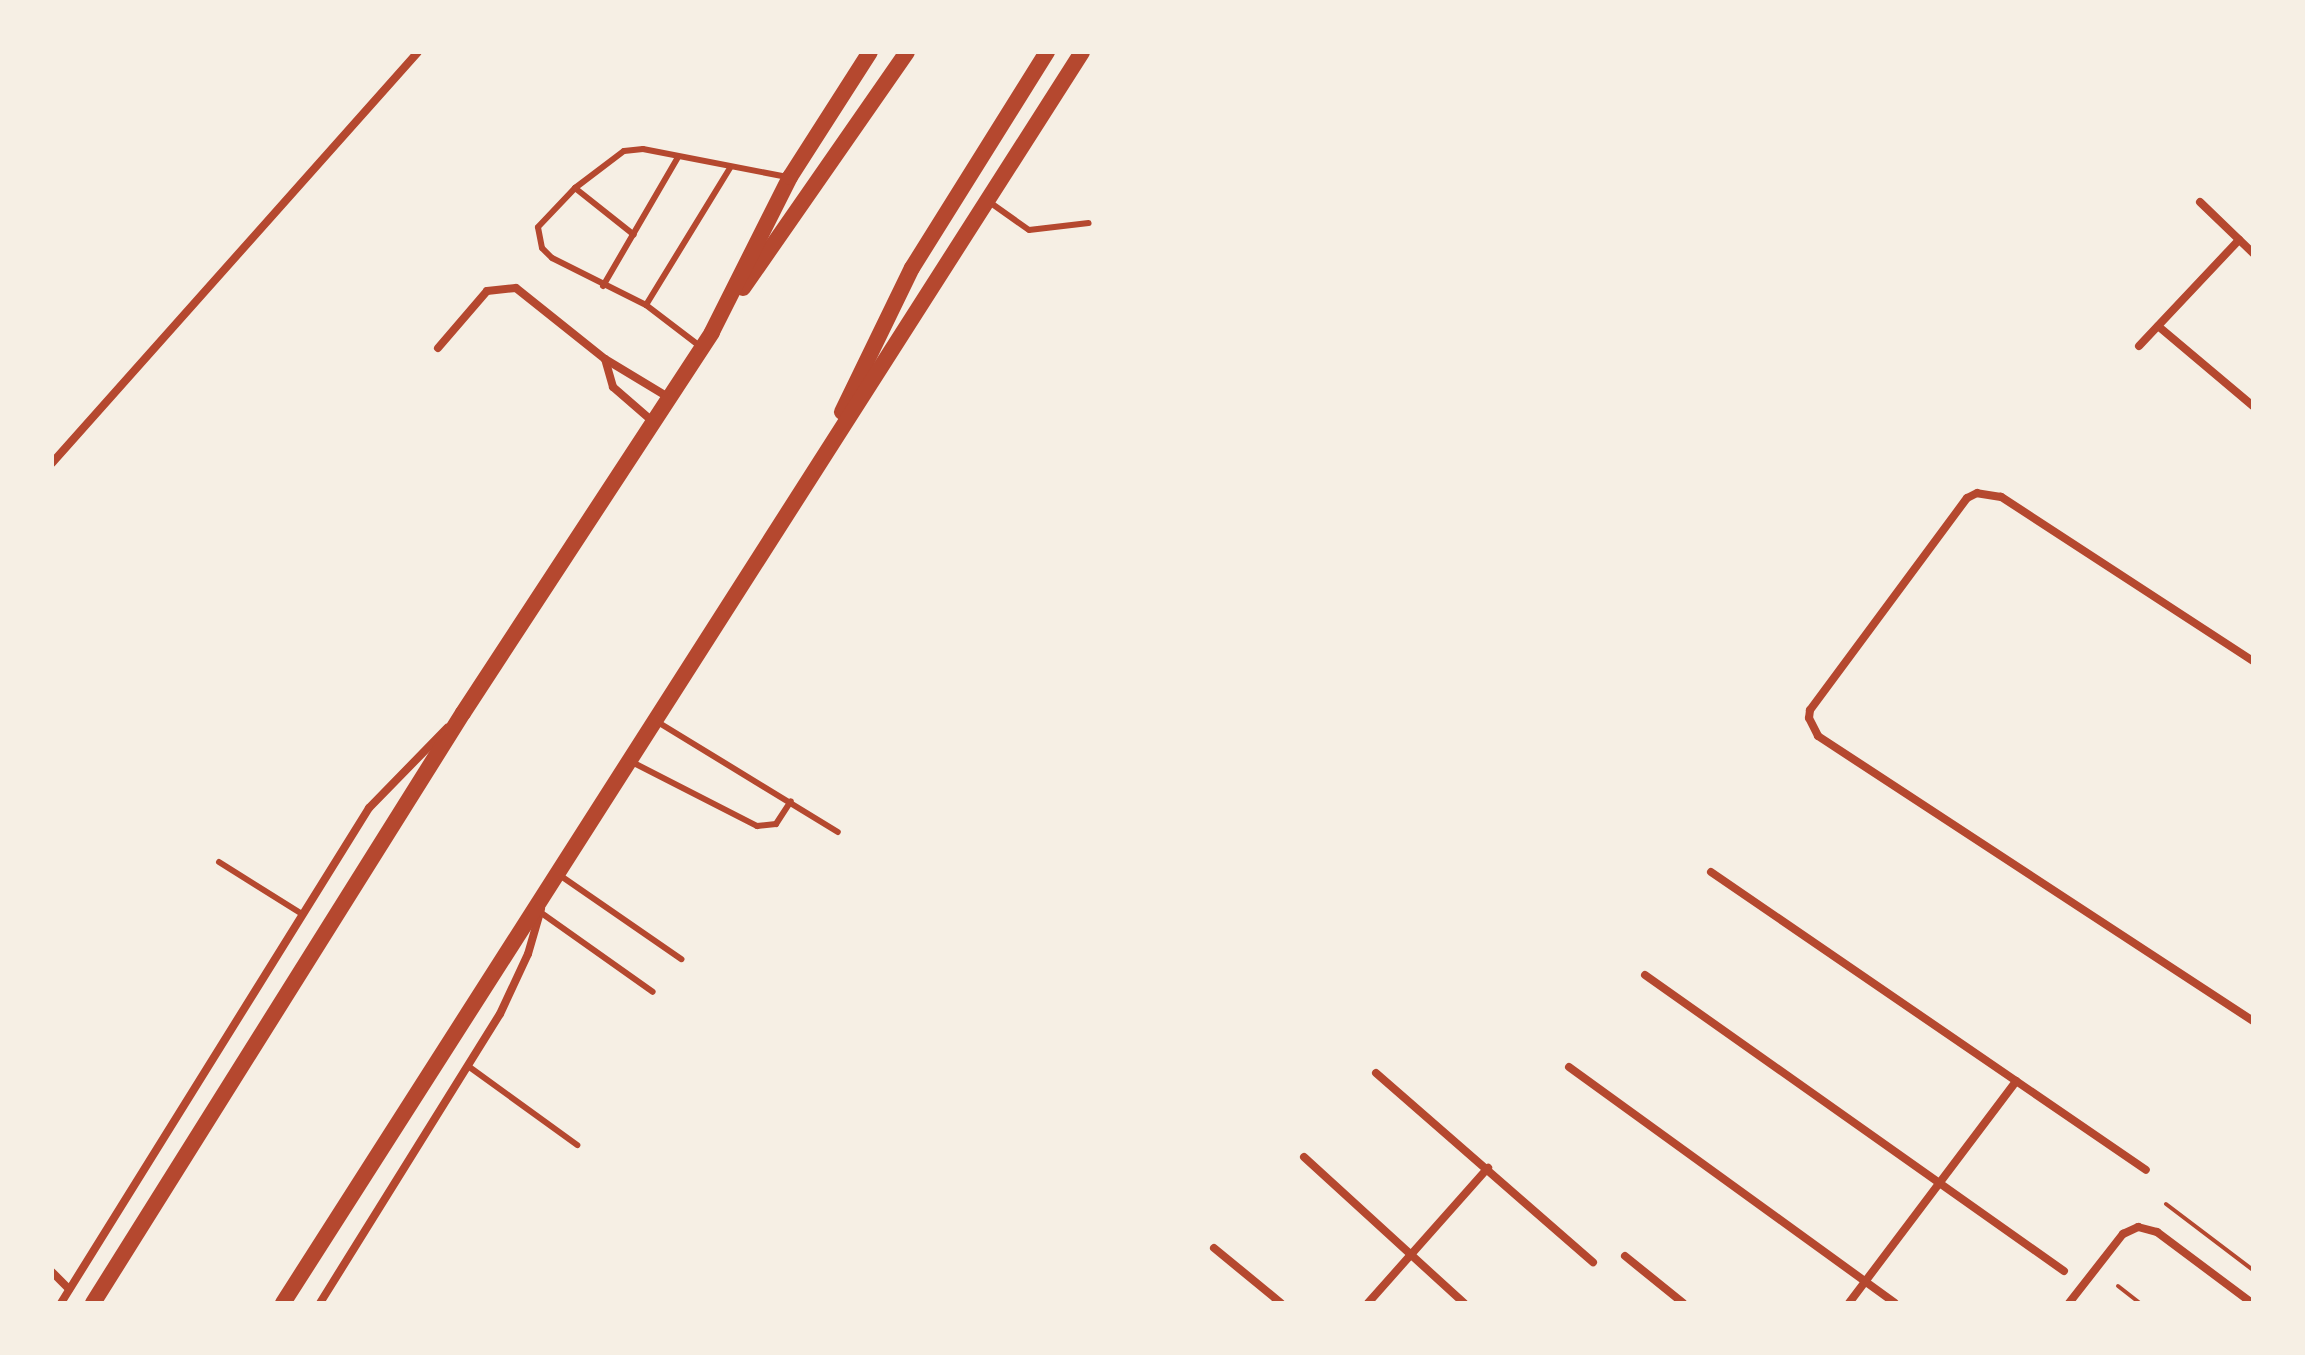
<!DOCTYPE html>
<style>
body{margin:0}
#map{position:relative;width:2305px;height:1355px;overflow:hidden;background:#f6efe4;font-family:Inter,sans-serif}
div>[style]{position:absolute}
[style*='--x']{left:calc(var(--x)*1px);top:calc(var(--y)*1px);width:calc(var(--w)*1px);rotate:calc(var(--a)*1deg)}
.path>*{height:4px;margin:-2px;padding:0 2px;transform-origin:2px;border-radius:2px;background:#b5482f}
.service>*{height:6px;margin:-3px;padding:0 3px;transform-origin:3px;border-radius:3px;background:#b5482f}
.minor>*{height:8px;margin:-4px;padding:0 4px;transform-origin:4px;border-radius:4px;background:#b5482f}
.secondary>*{height:16px;margin:-8px;padding:0 8px;transform-origin:8px;border-radius:8px;background:#b5482f}
span{translate:-50% -50%;white-space:nowrap;text-align:center;line-height:1.15;-webkit-text-stroke:8px #f6efe4;paint-order:stroke}
.frame{position:absolute;inset:0;border:54px solid #f6efe4;pointer-events:none}
</style>
<div id="map">
<div class="path">
<div style="--x:2166;--y:1204;--w:109;--a:37.2"></div>
<div style="--x:2118;--y:1286;--w:28;--a:38"></div>
</div>
<div class="service">
<div style="--x:575;--y:188;--w:75;--a:38.5"></div>
<div style="--x:988;--y:201;--w:50;--a:35.3"></div>
<div style="--x:1029;--y:230;--w:60;--a:-6.7"></div>
<div style="--x:603;--y:286;--w:149;--a:-59.8"></div>
<div style="--x:646;--y:305;--w:161;--a:-58.5"></div>
<div style="--x:701;--y:347;--w:69;--a:-142.6"></div>
<div style="--x:646;--y:305;--w:105;--a:-153.4"></div>
<div style="--x:552;--y:258;--w:14;--a:-135"></div>
<div style="--x:542;--y:248;--w:21;--a:-101"></div>
<div style="--x:538;--y:227;--w:54;--a:-46.5"></div>
<div style="--x:575;--y:188;--w:61;--a:-37.1"></div>
<div style="--x:624;--y:151;--w:19;--a:-6"></div>
<div style="--x:643;--y:149;--w:147;--a:11"></div>
<div style="--x:656;--y:721;--w:213;--a:31.4"></div>
<div style="--x:630;--y:761;--w:143;--a:27.1"></div>
<div style="--x:757;--y:826;--w:19;--a:-6"></div>
<div style="--x:776;--y:824;--w:27;--a:-57"></div>
<div style="--x:219;--y:862;--w:98;--a:32.1"></div>
<div style="--x:558;--y:874;--w:150;--a:34.6"></div>
<div style="--x:540;--y:912;--w:138;--a:35.3"></div>
<div style="--x:468;--y:1066;--w:135;--a:35.9"></div>
</div>
<div class="minor">
<div style="--x:2200;--y:202;--w:74;--a:43.9"></div>
<div style="--x:2158;--y:326;--w:124;--a:40.1"></div>
<div style="--x:2139;--y:346;--w:146;--a:-46.7"></div>
<div style="--x:438;--y:348;--w:75;--a:-49.3"></div>
<div style="--x:487;--y:291;--w:29;--a:-6"></div>
<div style="--x:516;--y:288;--w:114;--a:38.6"></div>
<div style="--x:605;--y:359;--w:74;--a:31.1"></div>
<div style="--x:605;--y:359;--w:29;--a:74"></div>
<div style="--x:613;--y:387;--w:50;--a:41"></div>
<div style="--x:52;--y:463;--w:550;--a:-48.31"></div>
<div style="--x:2253;--y:661;--w:301;--a:-146.9"></div>
<div style="--x:2001;--y:497;--w:24;--a:-171"></div>
<div style="--x:1977;--y:493;--w:11;--a:153"></div>
<div style="--x:1967;--y:498;--w:264;--a:126.5"></div>
<div style="--x:1810;--y:710;--w:8;--a:97"></div>
<div style="--x:1809;--y:718;--w:20;--a:63"></div>
<div style="--x:1818;--y:736;--w:520;--a:33.23"></div>
<div style="--x:1711;--y:872;--w:527;--a:34.41"></div>
<div style="--x:1645;--y:975;--w:513;--a:35.24"></div>
<div style="--x:1569;--y:1067;--w:402;--a:35.9"></div>
<div style="--x:1376;--y:1073;--w:288;--a:41.1"></div>
<div style="--x:1304;--y:1157;--w:217;--a:42.4"></div>
<div style="--x:1214;--y:1248;--w:87;--a:39.4"></div>
<div style="--x:1625;--y:1256;--w:75;--a:39"></div>
<div style="--x:52;--y:1272;--w:24;--a:45"></div>
<div style="--x:61;--y:1303;--w:583;--a:-58.11"></div>
<div style="--x:369;--y:808;--w:112;--a:-45.7"></div>
<div style="--x:320;--y:1303;--w:340;--a:-58.1"></div>
<div style="--x:500;--y:1014;--w:66;--a:-65"></div>
<div style="--x:528;--y:954;--w:47;--a:-73.9"></div>
<div style="--x:1368;--y:1303;--w:181;--a:-48.4"></div>
<div style="--x:1849;--y:1303;--w:278;--a:-53"></div>
<div style="--x:2069;--y:1303;--w:88;--a:-52"></div>
<div style="--x:2123;--y:1234;--w:17;--a:-25"></div>
<div style="--x:2138;--y:1227;--w:20;--a:15"></div>
<div style="--x:2157;--y:1232;--w:119;--a:36.8"></div>
</div>
<div class="secondary">
<div style="--x:743;--y:288;--w:287;--a:-55.2"></div>
<div style="--x:842;--y:412;--w:160;--a:-64.1"></div>
<div style="--x:912;--y:268;--w:255;--a:-58"></div>
<div style="--x:93;--y:1303;--w:696;--a:-57.91"></div>
<div style="--x:463;--y:713;--w:455;--a:-56.8"></div>
<div style="--x:712;--y:332;--w:174;--a:-63.3"></div>
<div style="--x:790;--y:177;--w:148;--a:-57.4"></div>
<div style="--x:283;--y:1303;--w:1484;--a:-57.43"></div>
</div>
<div class="frame"></div>
</div>
